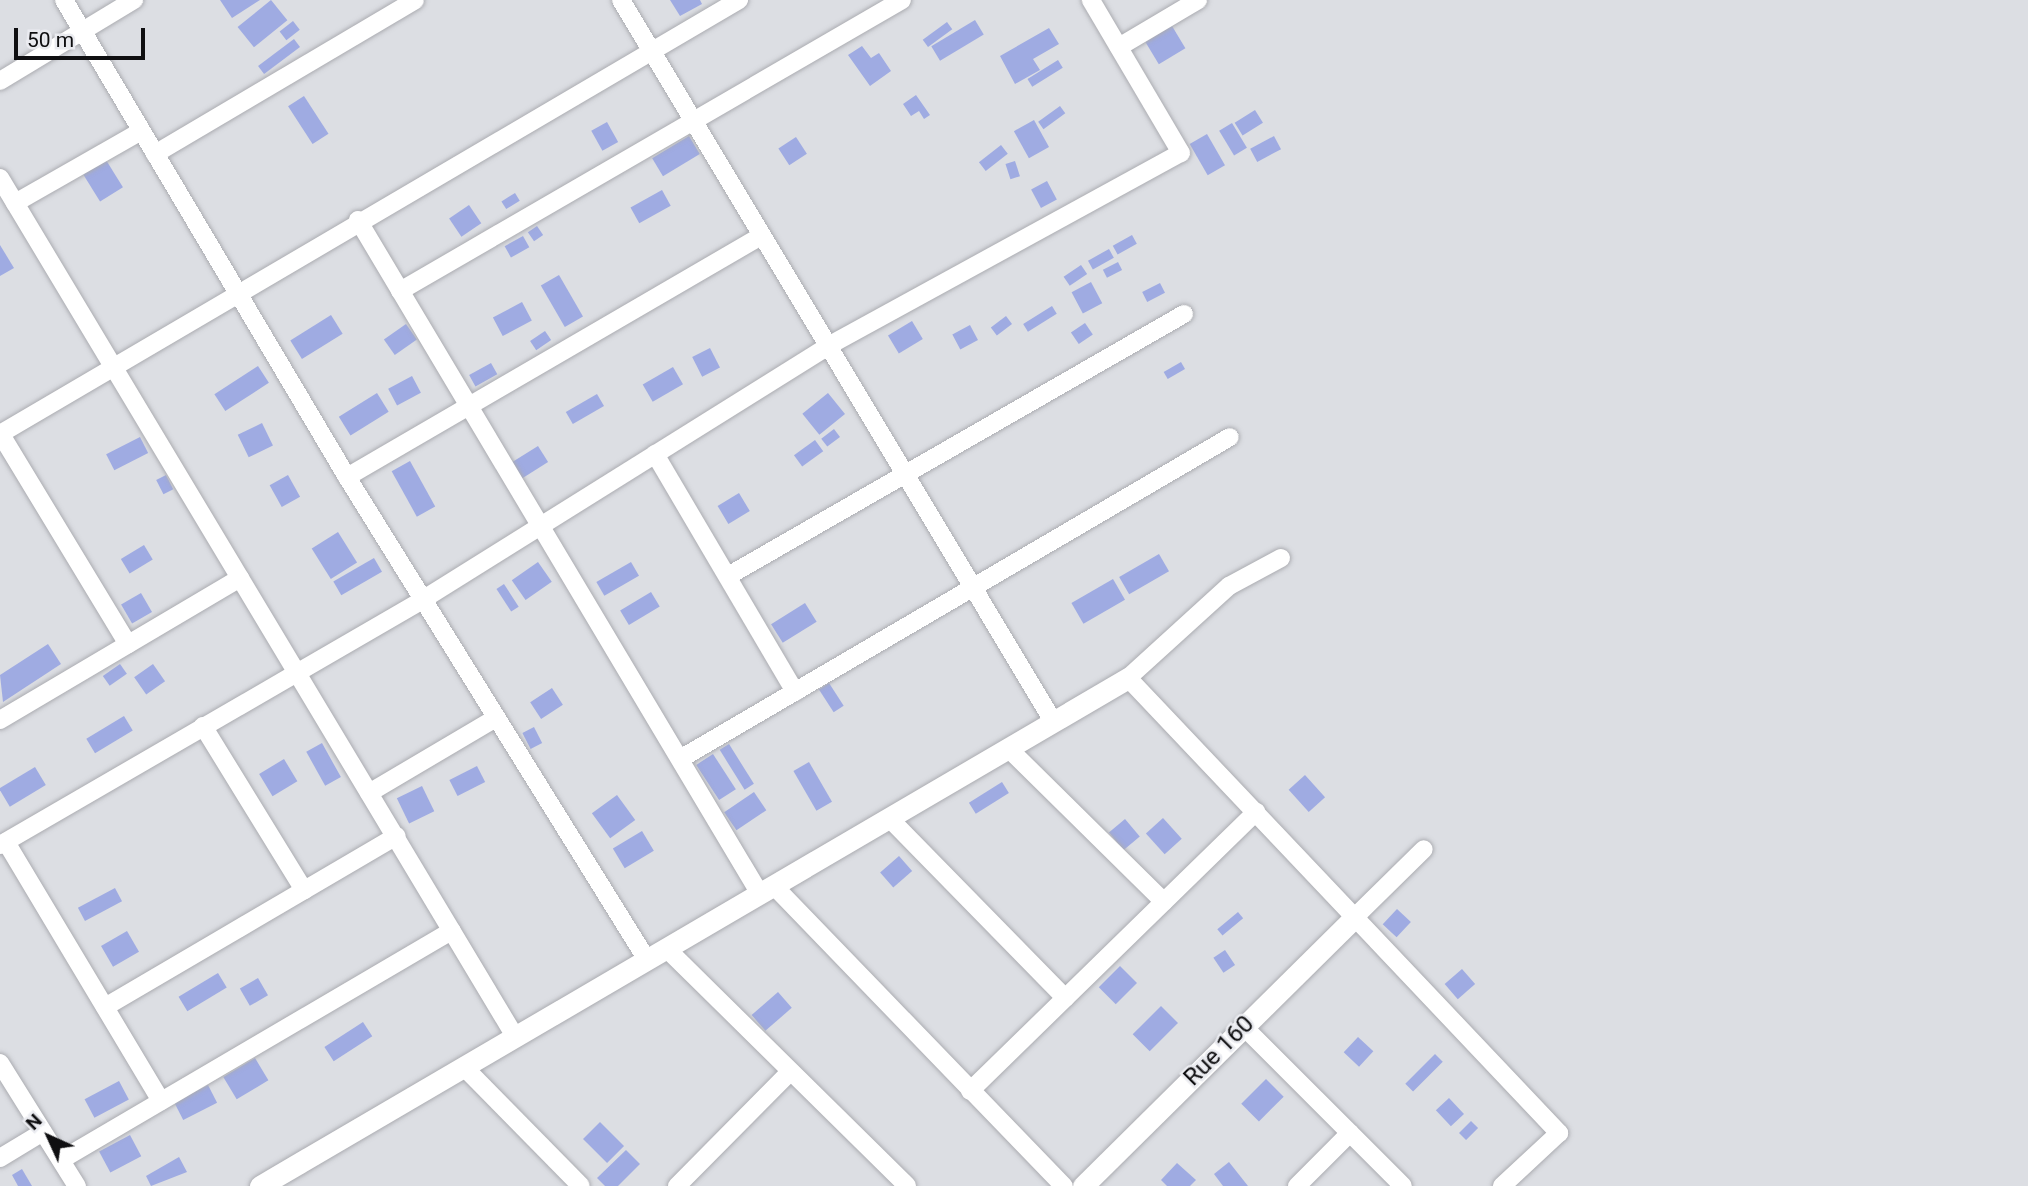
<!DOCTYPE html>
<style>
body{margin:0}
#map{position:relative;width:2028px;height:1186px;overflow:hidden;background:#dcdee3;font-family:Roboto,sans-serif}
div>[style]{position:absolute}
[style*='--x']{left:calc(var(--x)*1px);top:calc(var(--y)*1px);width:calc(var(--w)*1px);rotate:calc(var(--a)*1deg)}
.building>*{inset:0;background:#9fabe2;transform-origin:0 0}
.roads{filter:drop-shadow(0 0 2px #abacb1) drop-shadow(0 0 2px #abacb1)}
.minor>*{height:18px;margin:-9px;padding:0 9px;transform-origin:9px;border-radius:9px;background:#fff}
.tertiary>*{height:21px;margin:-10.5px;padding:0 10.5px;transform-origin:10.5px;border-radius:10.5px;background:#fff}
span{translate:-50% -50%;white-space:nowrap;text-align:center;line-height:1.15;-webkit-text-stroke:5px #eaebf0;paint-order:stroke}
.street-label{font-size:24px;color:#0f0f11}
.north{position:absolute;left:14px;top:1102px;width:70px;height:70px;-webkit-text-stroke:5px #eaebf0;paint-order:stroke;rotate:315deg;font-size:19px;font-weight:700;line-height:28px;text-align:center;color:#0f0f11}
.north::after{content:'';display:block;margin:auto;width:24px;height:32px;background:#0f0f11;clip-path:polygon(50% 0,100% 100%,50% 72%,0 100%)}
.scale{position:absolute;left:14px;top:28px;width:131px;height:32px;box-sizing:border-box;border:4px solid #0f0f11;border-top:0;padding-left:9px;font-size:21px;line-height:24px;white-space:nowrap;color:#0f0f11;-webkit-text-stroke:5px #eaebf0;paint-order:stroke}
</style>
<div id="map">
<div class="building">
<div style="clip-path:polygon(220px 0,260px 0,232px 18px)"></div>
<div style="left:271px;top:0;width:26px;height:43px;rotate:51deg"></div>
<div style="clip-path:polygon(670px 0,700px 0,702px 4px,680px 16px)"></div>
<div style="left:975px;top:20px;width:17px;height:51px;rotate:59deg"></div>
<div style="left:293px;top:21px;width:11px;height:17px;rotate:52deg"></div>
<div style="left:947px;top:22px;width:9px;height:30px;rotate:54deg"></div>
<div style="left:1172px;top:26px;width:26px;height:31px;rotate:59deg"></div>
<div style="clip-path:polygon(1049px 28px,1059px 44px,1033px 59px,1040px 70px,1015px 84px,1000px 56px)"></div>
<div style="left:294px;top:39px;width:10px;height:45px;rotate:53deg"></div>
<div style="clip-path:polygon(862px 46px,871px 58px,879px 53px,891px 71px,870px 86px,848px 55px)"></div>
<div style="left:1058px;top:60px;width:9px;height:36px;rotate:58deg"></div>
<div style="clip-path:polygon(916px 95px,930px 115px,924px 119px,919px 111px,911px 116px,903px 104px)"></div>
<div style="left:304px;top:96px;width:45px;height:19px;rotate:57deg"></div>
<div style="left:1060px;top:106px;width:9px;height:27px;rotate:54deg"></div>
<div style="left:1255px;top:110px;width:15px;height:24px;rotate:58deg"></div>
<div style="left:1034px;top:120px;width:31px;height:23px;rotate:61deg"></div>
<div style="left:607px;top:122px;width:23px;height:18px;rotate:61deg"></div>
<div style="left:1232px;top:123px;width:29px;height:15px;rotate:59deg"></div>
<div style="left:1207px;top:134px;width:36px;height:20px;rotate:60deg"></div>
<div style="left:689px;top:136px;width:21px;height:43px;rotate:59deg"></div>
<div style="left:1274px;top:136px;width:15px;height:27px;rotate:62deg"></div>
<div style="left:796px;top:137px;width:20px;height:21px;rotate:57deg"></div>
<div style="left:1001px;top:145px;width:11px;height:28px;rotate:52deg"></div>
<div style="left:106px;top:160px;width:32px;height:27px;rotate:58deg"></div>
<div style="left:1015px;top:161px;width:16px;height:10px;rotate:72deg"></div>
<div style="left:1047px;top:181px;width:21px;height:18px;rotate:62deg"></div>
<div style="left:662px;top:190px;width:18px;height:36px;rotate:61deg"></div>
<div style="left:515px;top:193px;width:9px;height:16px;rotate:58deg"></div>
<div style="left:469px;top:205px;width:22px;height:24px;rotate:56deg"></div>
<div style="left:537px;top:226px;width:11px;height:11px;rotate:56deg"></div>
<div style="left:1132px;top:235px;width:10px;height:22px;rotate:61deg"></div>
<div style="left:523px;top:236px;width:13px;height:21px;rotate:61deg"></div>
<div style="clip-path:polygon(0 245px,14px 268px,0 276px)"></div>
<div style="left:1109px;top:249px;width:10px;height:24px;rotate:61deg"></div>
<div style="left:1118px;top:262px;width:9px;height:17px;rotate:63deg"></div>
<div style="left:1081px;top:265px;width:11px;height:21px;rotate:56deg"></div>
<div style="left:559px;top:275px;width:48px;height:21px;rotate:60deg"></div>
<div style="left:1091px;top:282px;width:24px;height:22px;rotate:62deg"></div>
<div style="left:1160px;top:283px;width:11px;height:20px;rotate:63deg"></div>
<div style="left:522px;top:302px;width:21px;height:33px;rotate:62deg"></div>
<div style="left:1052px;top:306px;width:9px;height:34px;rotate:58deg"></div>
<div style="left:331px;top:315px;width:22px;height:48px;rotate:58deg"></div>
<div style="left:1006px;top:316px;width:10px;height:19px;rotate:53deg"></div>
<div style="left:912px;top:321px;width:21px;height:28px;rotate:59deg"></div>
<div style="left:1085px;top:323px;width:14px;height:17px;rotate:56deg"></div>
<div style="left:406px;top:324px;width:19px;height:27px;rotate:55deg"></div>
<div style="left:970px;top:325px;width:17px;height:20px;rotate:62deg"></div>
<div style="left:545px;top:331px;width:11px;height:18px;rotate:56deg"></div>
<div style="left:710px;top:348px;width:22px;height:20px;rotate:63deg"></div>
<div style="left:1181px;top:362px;width:8px;height:20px;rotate:60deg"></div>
<div style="left:491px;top:363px;width:13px;height:25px;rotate:61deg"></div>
<div style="left:258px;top:366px;width:20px;height:52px;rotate:57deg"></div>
<div style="left:673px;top:367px;width:20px;height:35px;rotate:60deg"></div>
<div style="left:412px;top:376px;width:19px;height:27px;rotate:62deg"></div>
<div style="left:377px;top:393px;width:22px;height:45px;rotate:58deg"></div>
<div style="left:828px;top:393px;width:27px;height:33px;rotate:51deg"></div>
<div style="left:597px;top:394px;width:14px;height:36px;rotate:60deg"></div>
<div style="left:262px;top:423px;width:25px;height:27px;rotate:64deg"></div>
<div style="left:834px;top:429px;width:10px;height:16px;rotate:53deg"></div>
<div style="left:140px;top:437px;width:18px;height:38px;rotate:63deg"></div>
<div style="left:815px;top:440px;width:14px;height:26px;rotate:54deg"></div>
<div style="left:538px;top:446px;width:19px;height:35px;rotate:58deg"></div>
<div style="left:410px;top:461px;width:52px;height:21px;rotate:61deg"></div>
<div style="left:166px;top:475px;width:16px;height:11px;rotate:63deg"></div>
<div style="left:288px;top:475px;width:25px;height:21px;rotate:61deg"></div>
<div style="left:739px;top:493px;width:21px;height:25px;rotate:59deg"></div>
<div style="left:338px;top:532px;width:36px;height:31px;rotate:58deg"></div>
<div style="left:144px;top:545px;width:17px;height:27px;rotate:59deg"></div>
<div style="left:1159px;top:554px;width:20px;height:46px;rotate:60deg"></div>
<div style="left:374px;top:558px;width:16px;height:47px;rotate:60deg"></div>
<div style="left:538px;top:562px;width:24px;height:32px;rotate:55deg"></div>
<div style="left:631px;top:562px;width:16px;height:40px;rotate:60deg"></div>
<div style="left:1113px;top:579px;width:24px;height:48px;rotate:60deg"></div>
<div style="left:504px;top:584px;width:27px;height:9px;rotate:57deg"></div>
<div style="left:651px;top:592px;width:17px;height:36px;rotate:59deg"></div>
<div style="left:141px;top:593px;width:22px;height:23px;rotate:60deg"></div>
<div style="left:805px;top:603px;width:22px;height:40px;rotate:58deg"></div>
<div style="clip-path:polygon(48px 644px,61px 664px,3px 702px,0 675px)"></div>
<div style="left:120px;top:664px;width:12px;height:21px;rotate:55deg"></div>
<div style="left:153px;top:664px;width:21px;height:23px;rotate:55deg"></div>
<div style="left:829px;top:683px;width:27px;height:12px;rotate:57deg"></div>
<div style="left:552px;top:688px;width:20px;height:26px;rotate:57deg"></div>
<div style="left:124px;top:716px;width:17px;height:44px;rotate:59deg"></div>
<div style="left:534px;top:727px;width:18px;height:13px;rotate:63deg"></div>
<div style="left:322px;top:743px;width:39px;height:18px;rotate:61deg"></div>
<div style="left:729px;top:744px;width:47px;height:11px;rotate:58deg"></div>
<div style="left:713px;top:754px;width:42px;height:20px;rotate:57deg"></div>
<div style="left:284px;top:759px;width:26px;height:29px;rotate:59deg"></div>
<div style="left:809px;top:762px;width:46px;height:18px;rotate:60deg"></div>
<div style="left:477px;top:766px;width:18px;height:31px;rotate:63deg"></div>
<div style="left:35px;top:767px;width:21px;height:42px;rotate:59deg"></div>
<div style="left:1305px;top:775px;width:30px;height:22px;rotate:48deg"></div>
<div style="left:1002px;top:782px;width:13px;height:39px;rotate:58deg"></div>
<div style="left:422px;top:786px;width:28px;height:28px;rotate:64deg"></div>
<div style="left:754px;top:792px;width:22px;height:36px;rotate:56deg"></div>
<div style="left:617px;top:795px;width:31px;height:31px;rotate:54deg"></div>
<div style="left:1163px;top:818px;width:28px;height:23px;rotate:48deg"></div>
<div style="left:1125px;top:819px;width:23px;height:21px;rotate:50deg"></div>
<div style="left:642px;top:831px;width:23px;height:34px;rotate:59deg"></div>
<div style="left:899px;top:856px;width:20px;height:25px;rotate:49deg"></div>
<div style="left:115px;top:888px;width:15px;height:42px;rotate:62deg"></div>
<div style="left:1397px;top:909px;width:19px;height:21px;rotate:43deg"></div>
<div style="left:1238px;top:912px;width:8px;height:27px;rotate:50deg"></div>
<div style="left:127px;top:931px;width:24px;height:30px;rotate:60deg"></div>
<div style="left:1225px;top:950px;width:18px;height:14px;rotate:56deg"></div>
<div style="left:1120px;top:966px;width:24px;height:30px;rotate:45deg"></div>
<div style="left:1462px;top:969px;width:20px;height:23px;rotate:49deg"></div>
<div style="left:218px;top:973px;width:17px;height:46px;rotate:59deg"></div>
<div style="left:258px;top:978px;width:20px;height:21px;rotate:60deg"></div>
<div style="left:778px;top:992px;width:21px;height:35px;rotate:49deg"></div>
<div style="left:1161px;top:1006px;width:24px;height:40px;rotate:45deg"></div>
<div style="left:363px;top:1022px;width:17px;height:46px;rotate:57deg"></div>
<div style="left:1358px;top:1037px;width:21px;height:21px;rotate:43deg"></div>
<div style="left:1435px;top:1054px;width:11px;height:42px;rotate:45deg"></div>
<div style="left:255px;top:1058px;width:26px;height:37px;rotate:59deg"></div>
<div style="left:1266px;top:1079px;width:25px;height:35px;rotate:45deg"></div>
<div style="left:119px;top:1081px;width:21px;height:39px;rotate:62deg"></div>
<div style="left:208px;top:1085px;width:20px;height:38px;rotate:63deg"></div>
<div style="left:1449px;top:1098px;width:22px;height:18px;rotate:47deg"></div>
<div style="left:1471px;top:1121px;width:10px;height:17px;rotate:45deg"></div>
<div style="left:600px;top:1122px;width:34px;height:24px;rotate:45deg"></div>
<div style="left:130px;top:1135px;width:24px;height:35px;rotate:62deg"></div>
<div style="clip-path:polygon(626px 1150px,640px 1164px,618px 1186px,605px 1186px,597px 1178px)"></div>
<div style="clip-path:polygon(179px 1157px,187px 1172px,151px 1186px,146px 1176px)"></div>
<div style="clip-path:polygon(1229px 1162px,1248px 1186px,1223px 1186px,1214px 1174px)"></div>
<div style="clip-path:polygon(1177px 1163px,1196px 1180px,1190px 1186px,1167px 1186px,1161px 1180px)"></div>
<div style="clip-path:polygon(22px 1169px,32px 1186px,18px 1186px,12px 1175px)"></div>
</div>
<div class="roads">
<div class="minor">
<div style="--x:64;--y:0;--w:555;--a:59.32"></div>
<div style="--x:347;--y:477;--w:569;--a:58.15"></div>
<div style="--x:621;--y:0;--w:841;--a:59.07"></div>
<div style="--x:1119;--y:47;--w:92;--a:-30.7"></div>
<div style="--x:0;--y:81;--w:157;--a:-31.2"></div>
<div style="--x:155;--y:154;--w:302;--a:-30.6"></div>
<div style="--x:0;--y:178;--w:1003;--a:59.04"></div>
<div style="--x:15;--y:203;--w:145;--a:-29.7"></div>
<div style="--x:358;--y:220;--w:785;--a:59.19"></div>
<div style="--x:400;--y:291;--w:580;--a:-30.1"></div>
<div style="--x:0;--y:433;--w:247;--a:58.8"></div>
<div style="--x:0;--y:434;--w:857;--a:-30.42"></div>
<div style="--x:655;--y:454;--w:276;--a:59.5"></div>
<div style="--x:347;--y:477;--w:479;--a:-30.2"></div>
<div style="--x:1281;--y:558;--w:59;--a:151.7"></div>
<div style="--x:1229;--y:586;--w:137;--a:137.7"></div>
<div style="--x:1128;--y:678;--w:627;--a:46.55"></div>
<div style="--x:1559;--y:1133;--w:78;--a:137.1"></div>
<div style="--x:728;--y:576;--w:526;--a:-29.88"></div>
<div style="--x:0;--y:720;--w:279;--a:-30.6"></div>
<div style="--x:203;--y:726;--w:193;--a:58.4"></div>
<div style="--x:1008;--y:748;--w:219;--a:44.6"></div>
<div style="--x:680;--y:759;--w:637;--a:-30.35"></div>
<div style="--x:369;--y:793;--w:147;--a:-30.6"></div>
<div style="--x:889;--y:818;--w:252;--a:45.6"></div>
<div style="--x:6;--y:842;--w:302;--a:59.1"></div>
<div style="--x:0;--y:845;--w:488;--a:-30.1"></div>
<div style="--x:422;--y:600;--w:479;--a:-32"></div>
<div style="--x:828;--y:346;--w:402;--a:-28.7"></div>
<div style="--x:1181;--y:153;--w:178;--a:-120.5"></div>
<div style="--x:774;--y:886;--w:417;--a:46"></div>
<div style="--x:1356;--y:916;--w:95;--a:-44.6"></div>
<div style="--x:667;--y:949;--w:337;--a:44.6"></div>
<div style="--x:105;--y:1007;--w:338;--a:-30.4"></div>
<div style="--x:1243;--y:1026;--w:226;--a:45"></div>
<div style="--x:0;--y:1063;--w:145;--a:58"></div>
<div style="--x:465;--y:1068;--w:165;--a:45.5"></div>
<div style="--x:970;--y:1091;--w:400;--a:-44.3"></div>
<div style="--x:0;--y:1158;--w:50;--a:-31.2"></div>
<div style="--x:61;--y:1160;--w:453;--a:-30.4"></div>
<div style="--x:677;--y:1186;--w:161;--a:-45.3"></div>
<div style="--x:1297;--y:1186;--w:75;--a:-45"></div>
</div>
<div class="tertiary">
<div style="--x:260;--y:1186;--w:1006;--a:-30.34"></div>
<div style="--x:1083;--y:1186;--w:384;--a:-44.7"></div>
</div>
</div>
<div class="street-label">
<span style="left:1219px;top:1051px;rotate:-45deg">Rue 160</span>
</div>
<div class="north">N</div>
<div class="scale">50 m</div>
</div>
